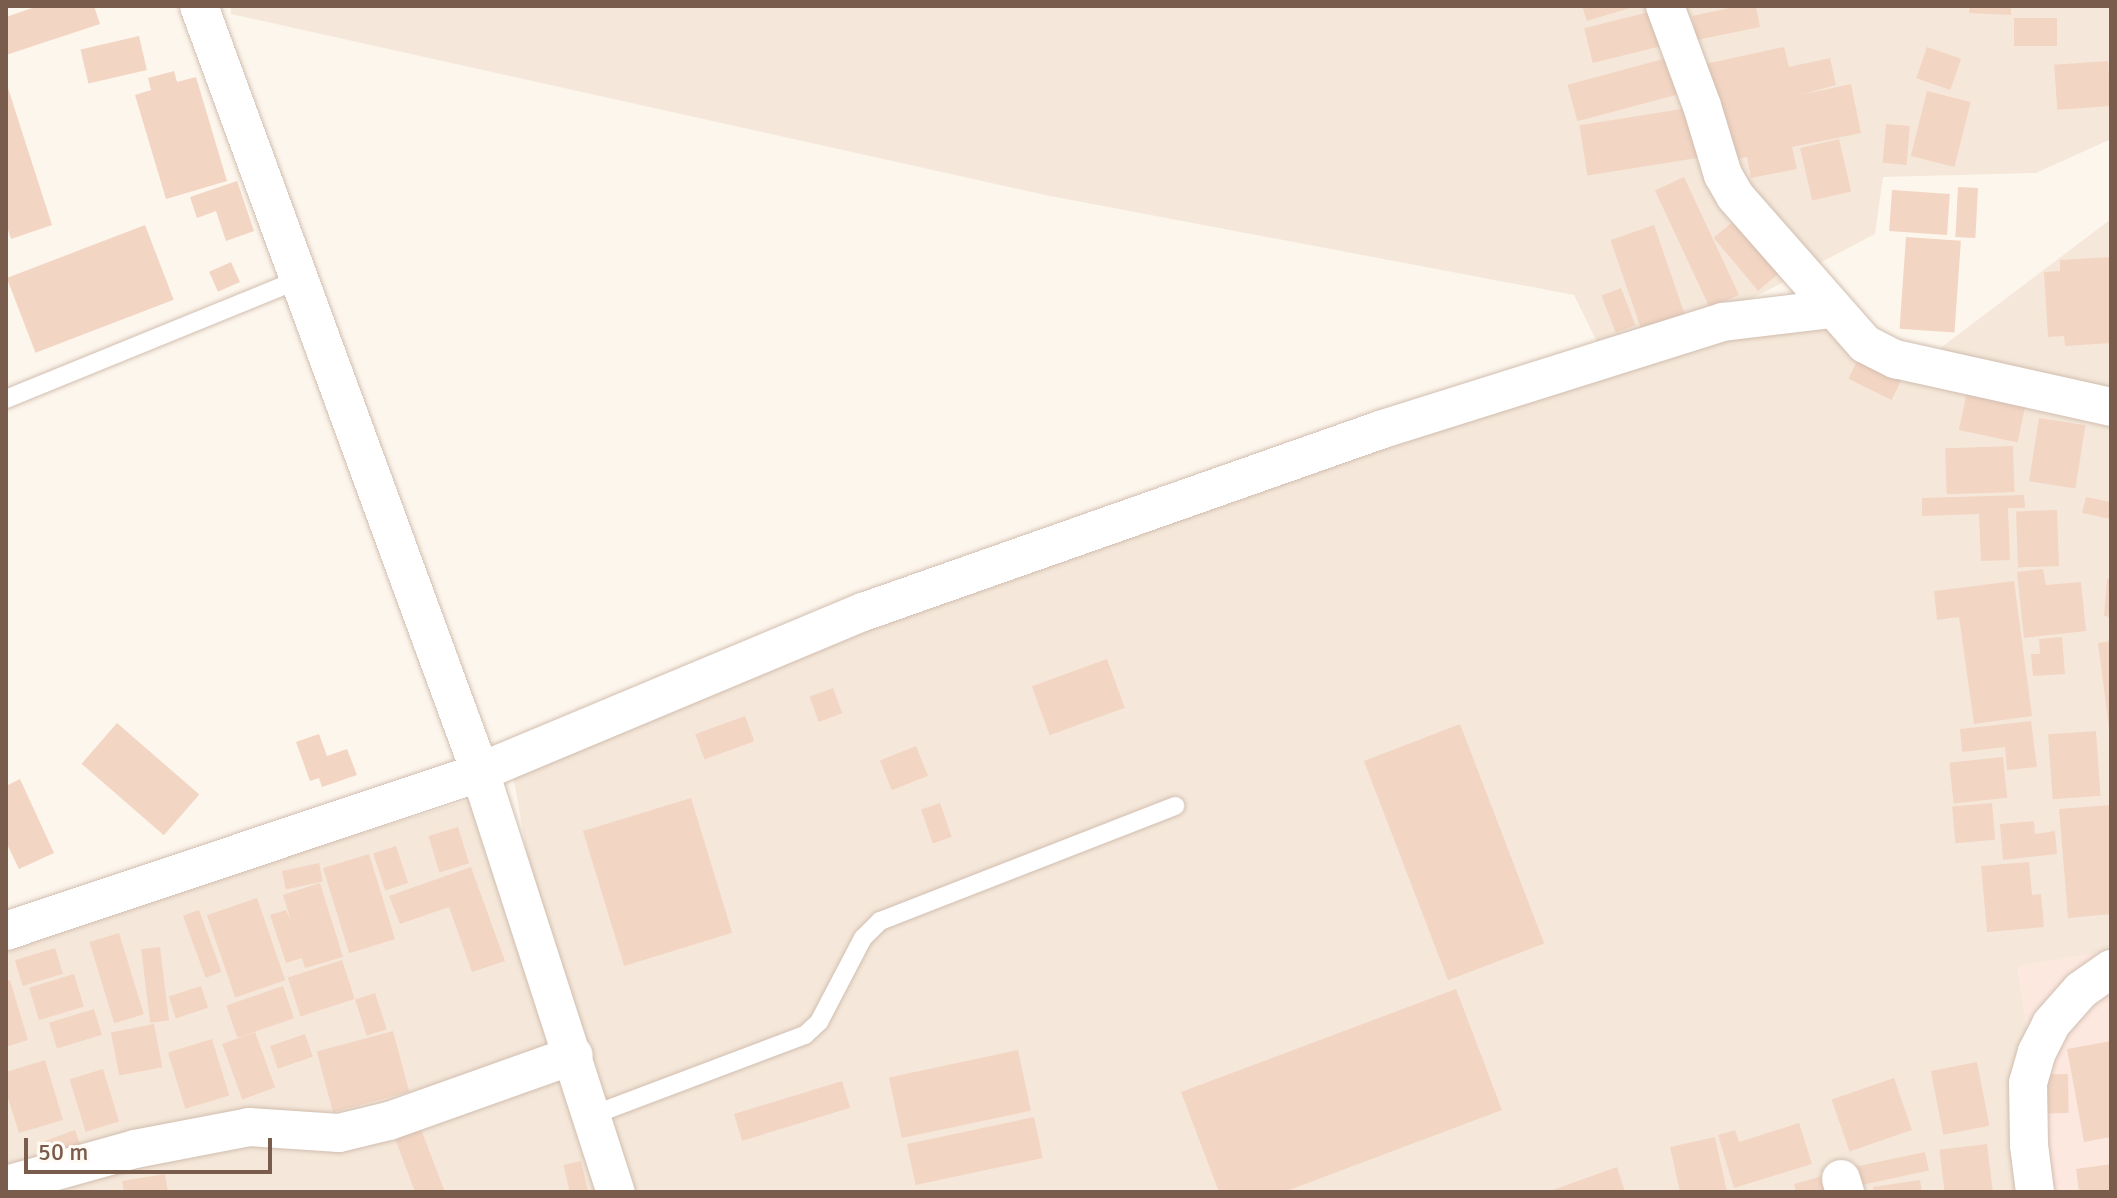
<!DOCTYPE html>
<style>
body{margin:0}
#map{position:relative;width:2117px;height:1198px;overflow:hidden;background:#fdf6ec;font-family:Signika,sans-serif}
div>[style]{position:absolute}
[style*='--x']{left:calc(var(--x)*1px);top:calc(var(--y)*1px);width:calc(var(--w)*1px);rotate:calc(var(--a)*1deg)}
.residential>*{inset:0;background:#f5e8da}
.commercial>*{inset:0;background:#fde8e0}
.building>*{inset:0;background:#f3d5c3;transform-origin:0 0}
.roads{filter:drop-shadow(0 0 2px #d1beb0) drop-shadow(0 0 2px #d1beb0)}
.service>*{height:18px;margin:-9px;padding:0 9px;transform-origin:9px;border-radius:9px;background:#fff}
.minor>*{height:38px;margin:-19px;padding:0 19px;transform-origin:19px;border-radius:19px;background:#fff}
span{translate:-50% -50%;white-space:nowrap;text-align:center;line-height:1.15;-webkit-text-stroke:8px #fffaf3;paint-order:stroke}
.frame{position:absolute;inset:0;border:8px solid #7a5c4d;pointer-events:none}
.scale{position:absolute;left:24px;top:1138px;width:248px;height:36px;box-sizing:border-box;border:4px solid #7a5c4d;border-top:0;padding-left:10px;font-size:24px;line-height:28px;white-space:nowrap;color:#7a5c4d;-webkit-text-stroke:6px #fffaf3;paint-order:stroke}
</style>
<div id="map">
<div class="residential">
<div style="clip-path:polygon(231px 6px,2111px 6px,2111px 139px,2036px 173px,1883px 177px,1875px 234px,1747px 301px,1601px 350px,1574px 295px,1050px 196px,231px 14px)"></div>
<div style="clip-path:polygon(2111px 219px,2111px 951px,2018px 967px,2051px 1192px,6px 1192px,6px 942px,498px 791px,556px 1021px,507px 740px,1785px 309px,1935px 352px)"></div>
</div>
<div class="commercial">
<div style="clip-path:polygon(2111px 951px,2111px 1192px,2051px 1192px,2018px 966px)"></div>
</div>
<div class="building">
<div style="clip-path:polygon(38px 6px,94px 6px,100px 24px,6px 55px,6px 17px)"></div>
<div style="clip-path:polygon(1582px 6px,1633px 6px,1633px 7px,1587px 21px)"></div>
<div style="clip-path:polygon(1739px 6px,1756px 6px,1760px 27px,1697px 40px,1692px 16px)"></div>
<div style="clip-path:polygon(1970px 6px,2011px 6px,2011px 15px,1969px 13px)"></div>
<div style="left:1653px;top:11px;width:36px;height:71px;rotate:76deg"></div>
<div style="left:2014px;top:18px;width:43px;height:28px"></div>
<div style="left:139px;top:36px;width:35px;height:60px;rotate:77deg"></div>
<div style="clip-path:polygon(1784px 47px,1789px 67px,1830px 58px,1836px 85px,1800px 95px,1851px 84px,1861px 133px,1792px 147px,1797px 169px,1751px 178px,1747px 157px,1726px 161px,1705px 64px)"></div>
<div style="left:1927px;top:47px;width:36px;height:33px;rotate:19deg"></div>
<div style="left:1667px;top:58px;width:38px;height:103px;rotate:75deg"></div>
<div style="left:2108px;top:61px;width:45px;height:54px;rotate:86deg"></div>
<div style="clip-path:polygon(174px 71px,177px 82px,196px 77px,227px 181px,166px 199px,135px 95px,151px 90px,148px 78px)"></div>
<div style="clip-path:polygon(7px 85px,52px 225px,11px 239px,6px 224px)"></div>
<div style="left:1927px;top:91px;width:45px;height:67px;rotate:14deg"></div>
<div style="left:1694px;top:107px;width:51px;height:116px;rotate:81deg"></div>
<div style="left:1886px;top:124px;width:24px;height:39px;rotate:5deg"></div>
<div style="left:1839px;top:139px;width:54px;height:40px;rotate:77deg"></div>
<div style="left:1684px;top:177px;width:130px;height:32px;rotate:65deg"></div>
<div style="clip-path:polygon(237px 181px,254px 231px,226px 241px,216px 211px,197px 218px,190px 197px)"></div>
<div style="left:1958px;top:187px;width:20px;height:50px;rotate:3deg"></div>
<div style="left:1892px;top:190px;width:58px;height:41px;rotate:4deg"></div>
<div style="left:1742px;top:214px;width:69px;height:37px;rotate:50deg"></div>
<div style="left:145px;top:225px;width:80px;height:148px;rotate:69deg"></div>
<div style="left:1654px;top:225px;width:97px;height:46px;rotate:71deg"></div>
<div style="left:1906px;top:237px;width:55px;height:92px;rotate:4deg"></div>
<div style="clip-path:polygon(2111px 257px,2111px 343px,2065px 346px,2064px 336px,2048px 337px,2044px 272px,2060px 271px,2060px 260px)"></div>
<div style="left:231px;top:262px;width:22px;height:24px;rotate:66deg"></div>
<div style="left:1621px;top:288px;width:40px;height:21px;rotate:69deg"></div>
<div style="left:1862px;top:351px;width:48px;height:31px;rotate:26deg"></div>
<div style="left:1968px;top:387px;width:60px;height:44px;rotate:12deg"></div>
<div style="left:2039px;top:418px;width:47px;height:64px;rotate:9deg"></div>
<div style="left:2013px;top:446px;width:46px;height:68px;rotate:88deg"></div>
<div style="clip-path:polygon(2024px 495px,2025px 508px,2008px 508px,2010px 560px,1981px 561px,1979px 514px,1922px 516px,1922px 498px)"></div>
<div style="clip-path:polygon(2086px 497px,2111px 502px,2111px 519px,2082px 513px)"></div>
<div style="left:2057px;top:510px;width:56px;height:41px;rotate:88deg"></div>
<div style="clip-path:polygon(2043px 569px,2046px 585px,2081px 582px,2086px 631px,2024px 638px,2017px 572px)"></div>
<div style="clip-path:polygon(2107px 579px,2111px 579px,2111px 617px,2104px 616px)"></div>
<div style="clip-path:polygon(2014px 581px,2032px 716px,1974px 724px,1959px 617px,1937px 620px,1934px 591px)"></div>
<div style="clip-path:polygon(2062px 637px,2065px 674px,2033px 676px,2031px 654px,2040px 654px,2039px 639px)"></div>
<div style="clip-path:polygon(2111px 641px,2111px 728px,2109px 728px,2098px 643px)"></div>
<div style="left:1107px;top:659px;width:52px;height:80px;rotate:70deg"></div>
<div style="left:833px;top:688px;width:27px;height:25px;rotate:70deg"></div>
<div style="left:745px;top:716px;width:27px;height:53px;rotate:70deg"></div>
<div style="clip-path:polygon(2031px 721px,2037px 767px,2007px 770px,2005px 747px,1962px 752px,1960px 729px)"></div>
<div style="left:117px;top:723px;width:109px;height:54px;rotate:41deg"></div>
<div style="left:1460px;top:724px;width:235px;height:103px;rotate:69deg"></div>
<div style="left:2096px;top:731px;width:65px;height:48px;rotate:86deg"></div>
<div style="clip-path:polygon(319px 734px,327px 756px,347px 749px,357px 775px,322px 787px,319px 778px,310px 781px,296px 742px)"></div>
<div style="left:916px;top:746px;width:32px;height:39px;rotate:68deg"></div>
<div style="left:2003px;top:757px;width:41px;height:54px;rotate:84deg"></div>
<div style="clip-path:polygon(20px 779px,54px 853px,19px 869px,6px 842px,6px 786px)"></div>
<div style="left:691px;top:798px;width:141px;height:113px;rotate:73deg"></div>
<div style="left:940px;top:803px;width:36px;height:20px;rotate:71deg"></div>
<div style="left:1992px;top:803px;width:37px;height:40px;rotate:85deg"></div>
<div style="clip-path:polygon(2111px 805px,2111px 914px,2068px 918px,2059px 809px)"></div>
<div style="clip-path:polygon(2034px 821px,2035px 834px,2055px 831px,2057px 854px,2003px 860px,2000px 824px)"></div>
<div style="left:458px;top:827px;width:38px;height:31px;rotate:73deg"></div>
<div style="left:396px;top:846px;width:39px;height:24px;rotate:72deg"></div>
<div style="left:369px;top:854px;width:89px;height:48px;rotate:73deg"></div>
<div style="clip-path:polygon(2029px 862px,2032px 895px,2041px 894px,2044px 927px,1987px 932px,1981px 866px)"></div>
<div style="left:319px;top:863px;width:19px;height:38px;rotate:78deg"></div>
<div style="clip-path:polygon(471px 867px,505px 961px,472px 972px,449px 907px,400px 924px,389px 896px)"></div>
<div style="clip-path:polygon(320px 883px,343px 957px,305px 968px,302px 958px,286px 963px,270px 915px,286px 910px,291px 921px,283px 895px)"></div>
<div style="left:257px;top:898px;width:87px;height:53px;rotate:71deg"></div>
<div style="left:199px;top:910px;width:66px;height:17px;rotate:70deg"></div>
<div style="left:119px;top:933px;width:85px;height:31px;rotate:73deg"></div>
<div style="left:160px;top:947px;width:74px;height:19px;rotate:83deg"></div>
<div style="left:55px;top:948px;width:27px;height:42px;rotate:73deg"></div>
<div style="left:342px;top:960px;width:41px;height:57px;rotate:72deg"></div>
<div style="left:74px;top:974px;width:34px;height:47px;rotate:73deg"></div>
<div style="clip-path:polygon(10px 980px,28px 1040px,6px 1047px,6px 981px)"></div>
<div style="left:201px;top:986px;width:23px;height:34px;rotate:72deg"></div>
<div style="left:283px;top:986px;width:34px;height:60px;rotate:71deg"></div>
<div style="clip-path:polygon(1456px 989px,1502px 1110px,1284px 1192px,1219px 1192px,1181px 1092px)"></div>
<div style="left:375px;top:993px;width:38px;height:21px;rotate:72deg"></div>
<div style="left:94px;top:1009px;width:27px;height:47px;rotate:73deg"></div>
<div style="left:154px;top:1024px;width:44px;height:44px;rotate:79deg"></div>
<div style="left:393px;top:1031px;width:63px;height:79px;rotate:75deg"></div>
<div style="left:255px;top:1032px;width:59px;height:35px;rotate:70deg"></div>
<div style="left:305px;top:1034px;width:24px;height:37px;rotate:71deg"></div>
<div style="left:212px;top:1039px;width:59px;height:46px;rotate:73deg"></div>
<div style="clip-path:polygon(2111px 1041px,2111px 1137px,2084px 1142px,2067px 1049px)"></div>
<div style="left:1018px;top:1050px;width:62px;height:132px;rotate:78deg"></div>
<div style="clip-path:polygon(45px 1060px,63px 1120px,19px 1133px,6px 1092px,6px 1072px)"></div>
<div style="left:1977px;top:1062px;width:65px;height:47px;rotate:79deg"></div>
<div style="left:103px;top:1069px;width:55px;height:35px;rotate:73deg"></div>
<div style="left:2068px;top:1074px;width:39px;height:27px;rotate:89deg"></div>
<div style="left:1894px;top:1078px;width:55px;height:66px;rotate:71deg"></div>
<div style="left:842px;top:1081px;width:28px;height:113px;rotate:73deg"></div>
<div style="left:1034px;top:1117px;width:42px;height:130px;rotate:78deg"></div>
<div style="clip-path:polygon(1799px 1123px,1812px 1164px,1734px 1188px,1718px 1135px,1735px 1130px,1739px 1142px)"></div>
<div style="clip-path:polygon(419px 1124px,445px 1192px,415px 1192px,393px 1133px)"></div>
<div style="left:75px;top:1130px;width:20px;height:32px;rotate:70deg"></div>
<div style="clip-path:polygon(1715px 1137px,1727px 1192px,1680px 1192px,1670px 1147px)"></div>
<div style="left:1987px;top:1144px;width:48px;height:48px;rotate:83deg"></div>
<div style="left:1925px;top:1152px;width:19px;height:75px;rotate:78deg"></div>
<div style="left:581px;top:1161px;width:32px;height:18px;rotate:77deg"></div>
<div style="clip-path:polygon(2111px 1164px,2111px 1192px,2079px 1192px,2076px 1169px)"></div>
<div style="clip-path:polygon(1617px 1167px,1625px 1192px,1547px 1192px)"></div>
<div style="clip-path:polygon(165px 1174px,168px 1192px,124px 1192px,122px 1181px)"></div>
<div style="clip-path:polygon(1826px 1175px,1831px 1192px,1796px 1192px,1794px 1184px)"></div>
<div style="clip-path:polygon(1920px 1180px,1922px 1192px,1874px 1192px,1873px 1187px)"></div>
</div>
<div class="roads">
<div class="service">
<div style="--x:6;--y:399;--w:315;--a:-22.2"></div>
<div style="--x:593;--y:1115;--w:227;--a:-20.7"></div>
<div style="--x:805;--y:1035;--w:19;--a:-43"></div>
<div style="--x:819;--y:1022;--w:95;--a:-62.4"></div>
<div style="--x:863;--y:938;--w:24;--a:-45"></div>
<div style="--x:880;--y:921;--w:317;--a:-21.3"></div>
</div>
<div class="minor">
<div style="--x:199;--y:6;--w:816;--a:69.85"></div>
<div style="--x:480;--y:772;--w:441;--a:72.1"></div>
<div style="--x:1665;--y:6;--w:107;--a:69.7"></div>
<div style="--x:1702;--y:106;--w:72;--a:73.1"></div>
<div style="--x:1723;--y:175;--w:24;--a:60"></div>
<div style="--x:1735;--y:196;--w:197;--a:48.7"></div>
<div style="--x:1865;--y:344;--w:34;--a:27"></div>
<div style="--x:1895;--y:359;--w:221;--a:12.5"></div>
<div style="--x:6;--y:931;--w:500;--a:-18.5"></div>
<div style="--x:480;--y:772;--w:415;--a:-22.7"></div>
<div style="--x:863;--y:612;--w:548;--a:-19.39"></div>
<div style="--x:1380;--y:430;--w:360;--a:-17.5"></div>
<div style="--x:1723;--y:322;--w:110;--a:-6.8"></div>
<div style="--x:1841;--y:1179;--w:14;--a:73"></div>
<div style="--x:6;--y:1185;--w:134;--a:-15.6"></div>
<div style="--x:135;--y:1149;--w:116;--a:-10.9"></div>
<div style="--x:249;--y:1127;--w:90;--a:3.8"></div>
<div style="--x:339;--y:1133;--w:51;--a:-13.5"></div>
<div style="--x:389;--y:1121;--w:196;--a:-19.6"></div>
<div style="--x:2035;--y:1192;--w:47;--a:-97.3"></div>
<div style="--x:2029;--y:1145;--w:62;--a:-90.9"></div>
<div style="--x:2028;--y:1083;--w:32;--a:-74"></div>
<div style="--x:2037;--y:1052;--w:31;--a:-63"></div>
<div style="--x:2051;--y:1024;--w:45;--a:-48.6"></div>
<div style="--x:2081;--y:990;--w:37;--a:-35"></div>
</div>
</div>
<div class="frame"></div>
<div class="scale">50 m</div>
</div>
